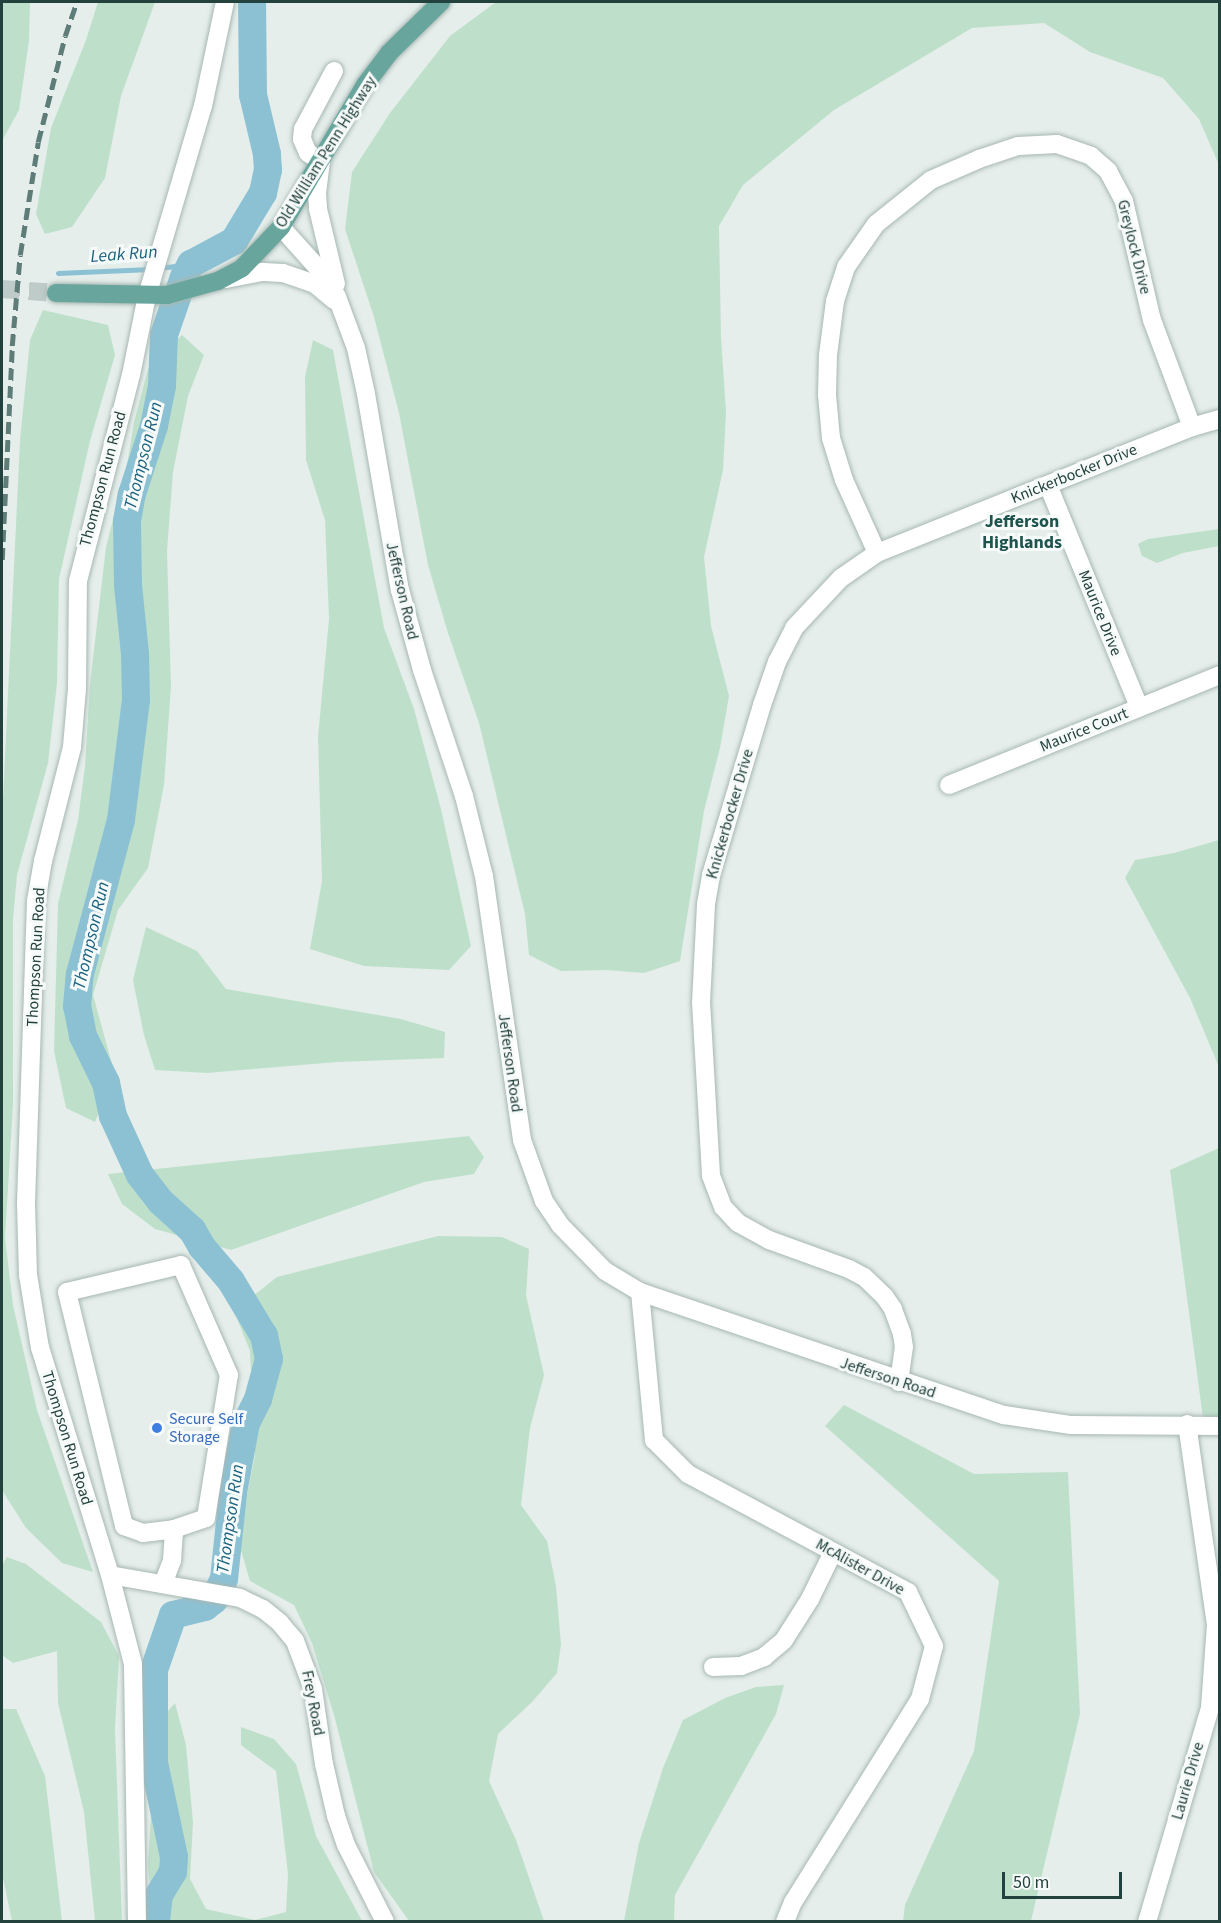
<!DOCTYPE html>
<style>
body{margin:0}
#map{position:relative;width:1221px;height:1923px;overflow:hidden;background:#e5eeeb;font-family:"Source Sans 3",sans-serif}
div>[style]{position:absolute}
[style*='--x']{left:calc(var(--x)*1px);top:calc(var(--y)*1px);width:calc(var(--w)*1px);rotate:calc(var(--a)*1deg)}
.green>*{inset:0;background:#bee0cb}
.stream>*{height:4.5px;margin:-2.25px;padding:0 2.25px;transform-origin:2.25px;border-radius:2.25px;background:#8cc1d4}
.river>*{height:28px;margin:-14px;padding:0 14px;transform-origin:14px;border-radius:14px;background:#8cc1d4}
.major-tunnel>*{height:18px;margin-top:-9px;transform-origin:0;background:repeating-linear-gradient(90deg,#becbc8 0 18px,transparent 0 27px)}
.roads{filter:drop-shadow(0 0 2px #a7b7b3) drop-shadow(0 0 2px #a7b7b3)}
.minor>*{height:18px;margin:-9px;padding:0 9px;transform-origin:9px;border-radius:9px;background:#fff}
.major>*{height:18px;margin:-9px;padding:0 9px;transform-origin:9px;border-radius:9px;background:#68a59d}
.rail>*{height:4.5px;margin-top:-2.25px;transform-origin:0;background:repeating-linear-gradient(90deg,#5e7c78 0 12px,transparent 0 18px)}
.dots>*{width:16px;height:16px;translate:-50% -50%;box-sizing:border-box;border:3px solid #f6faf9;border-radius:50%}
span{translate:-50% -50%;white-space:nowrap;text-align:center;line-height:1.15;-webkit-text-stroke:6px #f6faf9;paint-order:stroke}
.street-label{font-size:16px;color:#23413d}
.shop-label{font-size:16px;color:#366cbe}
.left{translate:0 -50%;text-align:left}
.water-label{font-size:18px;color:#1b6380;font-style:italic}
.neighbourhood-label{font-size:18px;color:#1e544d;font-weight:700}
.frame{position:absolute;inset:0;border:3px solid #23413d;pointer-events:none}
.scale{position:absolute;left:1002px;top:1872px;width:120px;height:27px;box-sizing:border-box;border:3px solid #23413d;border-top:0;padding-left:8px;font-size:18px;line-height:21px;white-space:nowrap;color:#23413d;-webkit-text-stroke:4px #f6faf9;paint-order:stroke}
</style>
<div id="map">
<div class="green">
<div style="clip-path:polygon(2px 2px,30px 2px,29px 41px,19px 110px,2px 141px)"></div>
<div style="clip-path:polygon(98px 2px,155px 2px,121px 96px,105px 178px,72px 227px,45px 234px,36px 214px,51px 128px,86px 40px)"></div>
<div style="clip-path:polygon(496px 2px,1219px 2px,1219px 165px,1199px 119px,1163px 78px,1090px 52px,1044px 23px,972px 28px,834px 110px,743px 185px,719px 226px,721px 337px,726px 412px,723px 470px,704px 557px,711px 626px,729px 696px,720px 748px,704px 811px,680px 961px,644px 973px,606px 970px,561px 971px,529px 955px,525px 914px,479px 723px,448px 633px,428px 565px,399px 413px,374px 317px,345px 229px,352px 172px,390px 113px,450px 36px)"></div>
<div style="clip-path:polygon(43px 310px,108px 325px,115px 355px,90px 441px,59px 579px,57px 683px,48px 763px,17px 875px,13px 920px,13px 1105px,5px 1238px,13px 1305px,37px 1410px,93px 1572px,62px 1563px,26px 1528px,2px 1490px,2px 820px,20px 440px,30px 340px)"></div>
<div style="clip-path:polygon(182px 335px,204px 355px,188px 396px,173px 472px,167px 551px,171px 686px,164px 785px,148px 868px,118px 910px,93px 995px,115px 1075px,95px 1122px,66px 1108px,54px 1051px,58px 904px,78px 820px,85px 766px,90px 684px,106px 547px,127px 465px,134px 422px,148px 369px)"></div>
<div style="clip-path:polygon(313px 340px,333px 350px,384px 628px,414px 709px,441px 809px,471px 946px,449px 970px,364px 966px,310px 949px,322px 881px,318px 737px,329px 619px,325px 520px,306px 460px,305px 377px)"></div>
<div style="clip-path:polygon(1219px 529px,1219px 546px,1183px 553px,1157px 563px,1142px 556px,1138px 544px,1148px 539px)"></div>
<div style="clip-path:polygon(1219px 840px,1220px 840px,1219px 1067px,1190px 998px,1125px 878px,1135px 860px,1174px 853px)"></div>
<div style="clip-path:polygon(146px 927px,197px 951px,226px 989px,401px 1019px,445px 1032px,444px 1058px,337px 1062px,207px 1073px,155px 1070px,144px 1035px,133px 980px)"></div>
<div style="clip-path:polygon(469px 1136px,484px 1157px,474px 1174px,424px 1182px,231px 1250px,155px 1229px,122px 1204px,108px 1174px)"></div>
<div style="clip-path:polygon(1219px 1148px,1219px 1419px,1203px 1418px,1170px 1170px)"></div>
<div style="clip-path:polygon(438px 1236px,502px 1237px,529px 1249px,526px 1295px,544px 1375px,530px 1428px,521px 1505px,547px 1541px,556px 1586px,561px 1644px,557px 1673px,532px 1702px,498px 1734px,489px 1781px,516px 1840px,544px 1921px,409px 1921px,374px 1872px,334px 1715px,312px 1643px,294px 1605px,250px 1581px,238px 1540px,255px 1455px,250px 1351px,234px 1311px,277px 1277px)"></div>
<div style="clip-path:polygon(844px 1405px,974px 1474px,1068px 1472px,1080px 1714px,1031px 1921px,903px 1921px,905px 1905px,974px 1751px,999px 1581px,825px 1426px)"></div>
<div style="clip-path:polygon(7px 1557px,26px 1564px,101px 1622px,119px 1656px,115px 1729px,122px 1921px,95px 1921px,84px 1812px,58px 1703px,57px 1651px,13px 1663px,2px 1655px,2px 1565px)"></div>
<div style="clip-path:polygon(784px 1685px,776px 1714px,675px 1895px,674px 1921px,624px 1921px,639px 1843px,663px 1768px,683px 1720px,725px 1698px,756px 1687px)"></div>
<div style="clip-path:polygon(175px 1703px,186px 1745px,193px 1822px,190px 1879px,206px 1909px,255px 1920px,286px 1912px,288px 1874px,276px 1771px,241px 1745px,241px 1727px,274px 1739px,296px 1764px,316px 1836px,362px 1921px,153px 1921px,148px 1865px,151px 1815px,166px 1713px)"></div>
<div style="clip-path:polygon(2px 1709px,16px 1709px,45px 1776px,62px 1921px,12px 1921px,2px 1873px)"></div>
</div>
<div class="stream">
<div style="--x:159;--y:268;--w:32;--a:-7"></div>
<div style="--x:58;--y:273;--w:93;--a:-2.5"></div>
</div>
<div class="river">
<div style="--x:156;--y:1922;--w:27;--a:-84"></div>
<div style="--x:159;--y:1895;--w:27;--a:-59"></div>
<div style="--x:173;--y:1872;--w:15;--a:-86"></div>
<div style="--x:174;--y:1857;--w:96;--a:-102"></div>
<div style="--x:154;--y:1763;--w:93;--a:-90"></div>
<div style="--x:154;--y:1670;--w:58;--a:-70.9"></div>
<div style="--x:173;--y:1615;--w:33;--a:-14"></div>
<div style="--x:205;--y:1607;--w:11;--a:-38"></div>
<div style="--x:214;--y:1600;--w:23;--a:-65"></div>
<div style="--x:224;--y:1579;--w:86;--a:-84"></div>
<div style="--x:233;--y:1493;--w:71;--a:-79.5"></div>
<div style="--x:246;--y:1423;--w:27;--a:-63"></div>
<div style="--x:258;--y:1399;--w:41;--a:-74.6"></div>
<div style="--x:269;--y:1359;--w:24;--a:-102"></div>
<div style="--x:264;--y:1336;--w:64;--a:-121"></div>
<div style="--x:231;--y:1281;--w:45;--a:-130.5"></div>
<div style="--x:202;--y:1247;--w:20;--a:-120"></div>
<div style="--x:192;--y:1230;--w:42;--a:-137.9"></div>
<div style="--x:161;--y:1202;--w:34;--a:-128"></div>
<div style="--x:140;--y:1175;--w:65;--a:-114.6"></div>
<div style="--x:113;--y:1116;--w:34;--a:-102"></div>
<div style="--x:106;--y:1083;--w:52;--a:-116.1"></div>
<div style="--x:83;--y:1036;--w:31;--a:-101"></div>
<div style="--x:77;--y:1006;--w:32;--a:-85"></div>
<div style="--x:80;--y:974;--w:159;--a:-75.1"></div>
<div style="--x:121;--y:820;--w:121;--a:-82.9"></div>
<div style="--x:136;--y:700;--w:46;--a:-91.2"></div>
<div style="--x:135;--y:654;--w:69;--a:-95.8"></div>
<div style="--x:128;--y:585;--w:64;--a:-90.9"></div>
<div style="--x:127;--y:521;--w:27;--a:-80"></div>
<div style="--x:132;--y:494;--w:71;--a:-72.1"></div>
<div style="--x:154;--y:426;--w:41;--a:-78.7"></div>
<div style="--x:162;--y:386;--w:51;--a:-87.8"></div>
<div style="--x:164;--y:335;--w:61;--a:-71"></div>
<div style="--x:184;--y:277;--w:15;--a:-62"></div>
<div style="--x:191;--y:264;--w:49;--a:-28.1"></div>
<div style="--x:234;--y:241;--w:56;--a:-58.9"></div>
<div style="--x:263;--y:193;--w:24;--a:-78"></div>
<div style="--x:268;--y:170;--w:16;--a:-94"></div>
<div style="--x:267;--y:154;--w:61;--a:-103.3"></div>
<div style="--x:253;--y:95;--w:93;--a:-90.6"></div>
</div>
<div class="major-tunnel">
<div style="--x:2;--y:289;--w:54;--a:4.2"></div>
</div>
<div class="roads">
<div class="minor">
<div style="--x:334;--y:71;--w:66;--a:118.1"></div>
<div style="--x:303;--y:129;--w:10;--a:96"></div>
<div style="--x:302;--y:139;--w:15;--a:67"></div>
<div style="--x:308;--y:153;--w:15;--a:32"></div>
<div style="--x:321;--y:161;--w:32;--a:97"></div>
<div style="--x:317;--y:193;--w:16;--a:86"></div>
<div style="--x:318;--y:209;--w:77;--a:76.5"></div>
<div style="--x:281;--y:227;--w:66;--a:48.1"></div>
<div style="--x:325;--y:276;--w:24;--a:60"></div>
<div style="--x:337;--y:297;--w:54;--a:69.6"></div>
<div style="--x:356;--y:348;--w:47;--a:77.7"></div>
<div style="--x:366;--y:394;--w:199;--a:80.2"></div>
<div style="--x:400;--y:590;--w:83;--a:74.6"></div>
<div style="--x:422;--y:670;--w:133;--a:71.6"></div>
<div style="--x:464;--y:796;--w:82;--a:76"></div>
<div style="--x:484;--y:876;--w:267;--a:81.8"></div>
<div style="--x:522;--y:1140;--w:65;--a:70.2"></div>
<div style="--x:544;--y:1201;--w:29;--a:56"></div>
<div style="--x:560;--y:1225;--w:64;--a:45.6"></div>
<div style="--x:605;--y:1271;--w:41;--a:31"></div>
<div style="--x:640;--y:1292;--w:384;--a:18.7"></div>
<div style="--x:1004;--y:1415;--w:68;--a:8.5"></div>
<div style="--x:1071;--y:1425;--w:149;--a:0.4"></div>
<div style="--x:226;--y:279;--w:38;--a:-11"></div>
<div style="--x:263;--y:272;--w:20;--a:3"></div>
<div style="--x:283;--y:273;--w:34;--a:19"></div>
<div style="--x:315;--y:284;--w:25;--a:40"></div>
<div style="--x:1048;--y:485;--w:240;--a:67.7"></div>
<div style="--x:877;--y:553;--w:80;--a:-114.3"></div>
<div style="--x:844;--y:480;--w:44;--a:-107.2"></div>
<div style="--x:831;--y:438;--w:43;--a:-95.3"></div>
<div style="--x:827;--y:395;--w:40;--a:-88.6"></div>
<div style="--x:828;--y:355;--w:54;--a:-82.6"></div>
<div style="--x:835;--y:301;--w:36;--a:-72"></div>
<div style="--x:846;--y:267;--w:52;--a:-55.1"></div>
<div style="--x:876;--y:224;--w:70;--a:-38.7"></div>
<div style="--x:931;--y:180;--w:52;--a:-23.6"></div>
<div style="--x:979;--y:159;--w:41;--a:-18.4"></div>
<div style="--x:1018;--y:146;--w:39;--a:-3"></div>
<div style="--x:1057;--y:144;--w:36;--a:19"></div>
<div style="--x:1091;--y:156;--w:23;--a:41"></div>
<div style="--x:1108;--y:171;--w:34;--a:62"></div>
<div style="--x:1124;--y:201;--w:122;--a:76.8"></div>
<div style="--x:1152;--y:320;--w:114;--a:69.5"></div>
<div style="--x:949;--y:785;--w:292;--a:-22.1"></div>
<div style="--x:640;--y:1292;--w:149;--a:84.6"></div>
<div style="--x:654;--y:1440;--w:48;--a:45"></div>
<div style="--x:688;--y:1474;--w:250;--a:28.2"></div>
<div style="--x:908;--y:1592;--w:60;--a:64.3"></div>
<div style="--x:934;--y:1646;--w:55;--a:104.8"></div>
<div style="--x:920;--y:1699;--w:239;--a:122"></div>
<div style="--x:793;--y:1902;--w:22;--a:112"></div>
<div style="--x:899;--y:1382;--w:35;--a:-82"></div>
<div style="--x:904;--y:1347;--w:13;--a:-99"></div>
<div style="--x:902;--y:1334;--w:27;--a:-110"></div>
<div style="--x:893;--y:1309;--w:14;--a:-124"></div>
<div style="--x:885;--y:1297;--w:29;--a:-136"></div>
<div style="--x:864;--y:1277;--w:17;--a:-152"></div>
<div style="--x:849;--y:1269;--w:85;--a:-160.1"></div>
<div style="--x:769;--y:1240;--w:35;--a:-151"></div>
<div style="--x:738;--y:1223;--w:22;--a:-133"></div>
<div style="--x:723;--y:1207;--w:34;--a:-111"></div>
<div style="--x:711;--y:1175;--w:172;--a:-93.3"></div>
<div style="--x:701;--y:1003;--w:99;--a:-87.1"></div>
<div style="--x:706;--y:904;--w:29;--a:-80"></div>
<div style="--x:711;--y:875;--w:177;--a:-73.3"></div>
<div style="--x:762;--y:705;--w:46;--a:-70.8"></div>
<div style="--x:777;--y:662;--w:38;--a:-63"></div>
<div style="--x:794;--y:628;--w:69;--a:-46.8"></div>
<div style="--x:841;--y:578;--w:44;--a:-34.8"></div>
<div style="--x:877;--y:553;--w:339;--a:-21.8"></div>
<div style="--x:1192;--y:427;--w:29;--a:-16"></div>
<div style="--x:110;--y:1575;--w:132;--a:10"></div>
<div style="--x:240;--y:1598;--w:25;--a:26"></div>
<div style="--x:263;--y:1609;--w:22;--a:39"></div>
<div style="--x:280;--y:1623;--w:23;--a:50"></div>
<div style="--x:295;--y:1641;--w:51;--a:69.4"></div>
<div style="--x:313;--y:1689;--w:76;--a:81.7"></div>
<div style="--x:324;--y:1764;--w:53;--a:77"></div>
<div style="--x:336;--y:1816;--w:31;--a:71"></div>
<div style="--x:346;--y:1845;--w:86;--a:63.1"></div>
<div style="--x:163;--y:1584;--w:26;--a:-69"></div>
<div style="--x:172;--y:1560;--w:31;--a:-86"></div>
<div style="--x:174;--y:1529;--w:34;--a:-19"></div>
<div style="--x:206;--y:1518;--w:145;--a:-80.9"></div>
<div style="--x:229;--y:1375;--w:120;--a:-113.6"></div>
<div style="--x:181;--y:1265;--w:117;--a:166.7"></div>
<div style="--x:67;--y:1292;--w:241;--a:76.3"></div>
<div style="--x:124;--y:1526;--w:20;--a:20"></div>
<div style="--x:143;--y:1533;--w:31;--a:-7"></div>
<div style="--x:713;--y:1667;--w:28;--a:-2"></div>
<div style="--x:741;--y:1666;--w:25;--a:-21"></div>
<div style="--x:764;--y:1657;--w:26;--a:-40"></div>
<div style="--x:784;--y:1640;--w:49;--a:-57.6"></div>
<div style="--x:810;--y:1599;--w:52;--a:-63.9"></div>
<div style="--x:137;--y:1922;--w:258;--a:-90.9"></div>
<div style="--x:133;--y:1664;--w:92;--a:-104.5"></div>
<div style="--x:110;--y:1575;--w:238;--a:-107.1"></div>
<div style="--x:40;--y:1348;--w:74;--a:-99.3"></div>
<div style="--x:28;--y:1275;--w:72;--a:-91.6"></div>
<div style="--x:26;--y:1203;--w:302;--a:-88.1"></div>
<div style="--x:36;--y:901;--w:41;--a:-80.1"></div>
<div style="--x:43;--y:861;--w:118;--a:-75.7"></div>
<div style="--x:72;--y:747;--w:58;--a:-85.1"></div>
<div style="--x:77;--y:689;--w:108;--a:-89.5"></div>
<div style="--x:78;--y:581;--w:213;--a:-75.6"></div>
<div style="--x:131;--y:375;--w:81;--a:-78.6"></div>
<div style="--x:147;--y:296;--w:198;--a:-73.6"></div>
<div style="--x:203;--y:106;--w:106;--a:-78.1"></div>
<div style="--x:1147;--y:1922;--w:223;--a:-73.6"></div>
<div style="--x:1210;--y:1708;--w:83;--a:-85.9"></div>
<div style="--x:1216;--y:1625;--w:203;--a:-98.2"></div>
</div>
<div class="major">
<div style="--x:56;--y:293;--w:111;--a:1"></div>
<div style="--x:167;--y:295;--w:53;--a:-15.4"></div>
<div style="--x:218;--y:281;--w:27;--a:-28"></div>
<div style="--x:242;--y:268;--w:57;--a:-46.4"></div>
<div style="--x:281;--y:227;--w:165;--a:-59.4"></div>
<div style="--x:365;--y:85;--w:40;--a:-53"></div>
<div style="--x:389;--y:53;--w:73;--a:-44.4"></div>
</div>
</div>
<div class="rail">
<div style="--x:2;--y:560;--w:214;--a:-87.3"></div>
<div style="--x:12;--y:346;--w:91;--a:-85"></div>
<div style="--x:20;--y:255;--w:114;--a:-80.9"></div>
<div style="--x:38;--y:142;--w:109;--a:-75.7"></div>
<div style="--x:65;--y:36;--w:36;--a:-71"></div>
</div>
<div class="dots">
<div style="left:157px;top:1428px;background:#3f7fe0"></div>
</div>
<div class="street-label">
<span style="left:326px;top:152px;rotate:-58deg">Old William Penn Highway</span>
<span style="left:1134px;top:247px;rotate:76deg">Greylock Drive</span>
<span style="left:1074px;top:474px;rotate:-22deg">Knickerbocker Drive</span>
<span style="left:103px;top:479px;rotate:-75deg">Thompson Run Road</span>
<span style="left:402px;top:591px;rotate:77deg">Jefferson Road</span>
<span style="left:1100px;top:613px;rotate:68deg">Maurice Drive</span>
<span style="left:1084px;top:730px;rotate:-22deg">Maurice Court</span>
<span style="left:730px;top:814px;rotate:-74deg">Knickerbocker Drive</span>
<span style="left:36px;top:957px;rotate:-87deg">Thompson Run Road</span>
<span style="left:510px;top:1063px;rotate:82deg">Jefferson Road</span>
<span style="left:888px;top:1378px;rotate:18deg">Jefferson Road</span>
<span style="left:67px;top:1438px;rotate:73deg">Thompson Run Road</span>
<span style="left:860px;top:1567px;rotate:29deg">McAlister Drive</span>
<span style="left:313px;top:1703px;rotate:79deg">Frey Road</span>
<span style="left:1188px;top:1781px;rotate:-74deg">Laurie Drive</span>
</div>
<div class="shop-label">
<span class="left" style="left:169px;top:1428px">Secure Self<br>Storage</span>
</div>
<div class="water-label">
<span style="left:124px;top:255px;rotate:-4deg">Leak Run</span>
<span style="left:144px;top:456px;rotate:-76deg">Thompson Run</span>
<span style="left:92px;top:936px;rotate:-77deg">Thompson Run</span>
<span style="left:231px;top:1519px;rotate:-82deg">Thompson Run</span>
</div>
<div class="neighbourhood-label">
<span style="left:1022px;top:533px">Jefferson<br>Highlands</span>
</div>
<div class="frame"></div>
<div class="scale">50 m</div>
</div>
